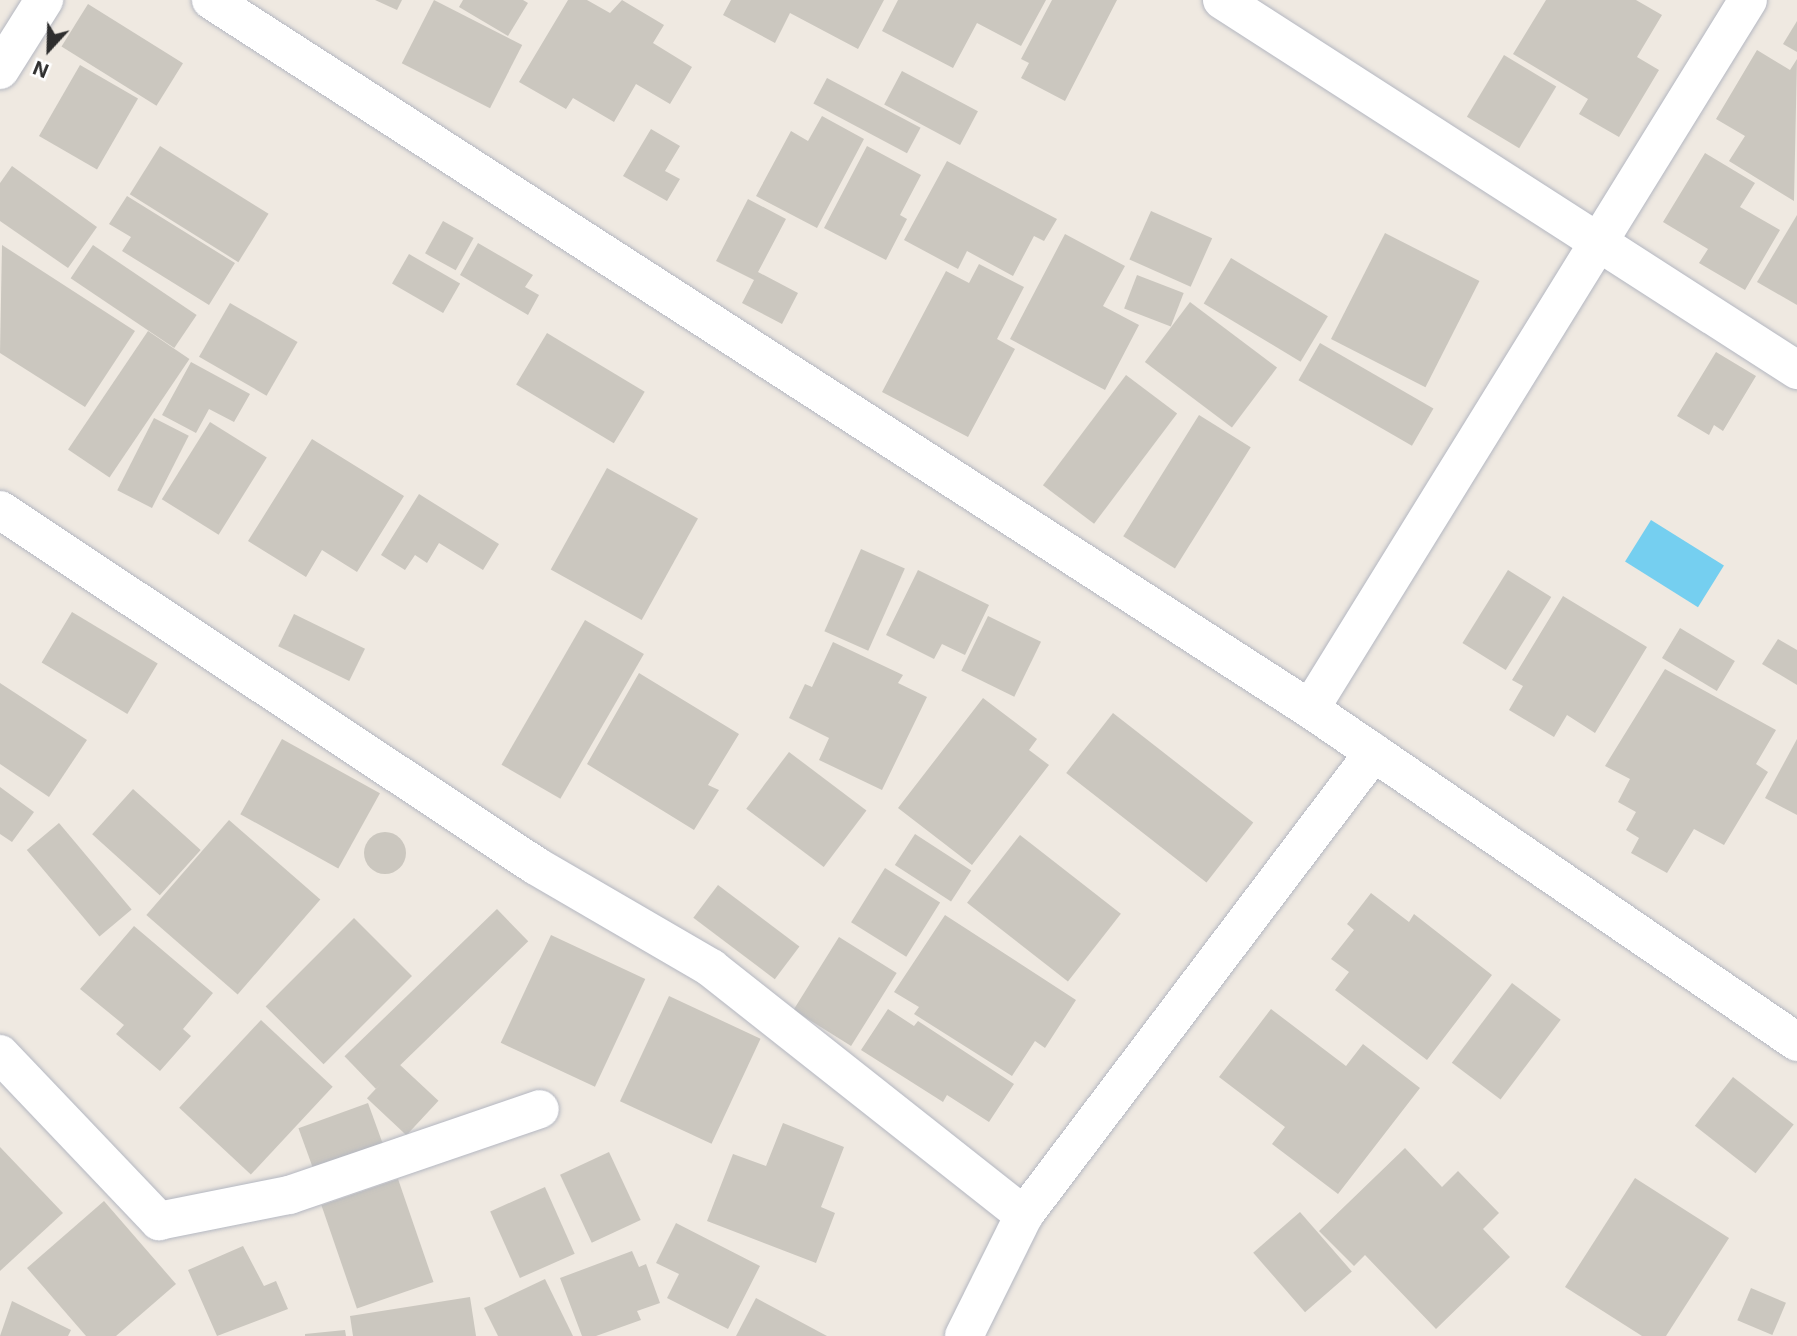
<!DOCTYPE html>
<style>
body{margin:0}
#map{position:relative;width:1797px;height:1336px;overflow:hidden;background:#efe9e1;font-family:Inter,sans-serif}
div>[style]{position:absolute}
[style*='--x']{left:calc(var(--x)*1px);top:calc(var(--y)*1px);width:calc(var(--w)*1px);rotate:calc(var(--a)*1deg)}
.water>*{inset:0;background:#75cff0;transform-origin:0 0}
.building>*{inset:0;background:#cbc7bf;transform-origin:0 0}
.round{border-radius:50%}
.roads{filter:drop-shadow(0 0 2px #b4b7c1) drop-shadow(0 0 2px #b4b7c1)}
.minor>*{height:38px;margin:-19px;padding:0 19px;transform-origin:19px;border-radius:19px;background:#fff}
span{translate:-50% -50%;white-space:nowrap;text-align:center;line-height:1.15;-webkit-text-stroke:5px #fff;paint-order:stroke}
.north{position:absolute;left:14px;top:14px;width:70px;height:70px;-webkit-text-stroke:5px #fff;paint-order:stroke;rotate:202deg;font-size:19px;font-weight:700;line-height:28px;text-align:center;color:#2e2e2e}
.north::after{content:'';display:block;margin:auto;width:24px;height:32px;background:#2e2e2e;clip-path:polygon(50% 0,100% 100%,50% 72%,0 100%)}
</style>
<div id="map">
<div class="water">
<div style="left:1651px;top:520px;width:86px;height:49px;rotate:32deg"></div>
</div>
<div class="building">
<div style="clip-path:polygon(375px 0,402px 0,397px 10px)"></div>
<div style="left:434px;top:0;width:99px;height:71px;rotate:27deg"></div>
<div style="clip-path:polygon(463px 0,523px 0,528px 3px,508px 36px,459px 7px)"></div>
<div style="clip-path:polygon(568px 0,587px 0,610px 13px,622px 0,664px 25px,653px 43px,692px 67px,670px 104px,636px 84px,614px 122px,573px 98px,566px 109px,519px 82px)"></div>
<div style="clip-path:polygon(731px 0,884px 0,858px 49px,790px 13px,775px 43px,723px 15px)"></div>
<div style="clip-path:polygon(898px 0,1046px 0,1021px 46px,977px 23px,953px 68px,882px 31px)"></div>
<div style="clip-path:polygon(1052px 0,1117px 0,1065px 101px,1021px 78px,1029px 63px,1021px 59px)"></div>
<div style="clip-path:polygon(1546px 0,1636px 0,1662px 15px,1637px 57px,1659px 70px,1619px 137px,1579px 114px,1588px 99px,1513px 54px)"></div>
<div style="left:88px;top:4px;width:112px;height:50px;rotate:32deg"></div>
<div style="clip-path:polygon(1797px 21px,1797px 52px,1783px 44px)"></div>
<div style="clip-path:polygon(1757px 50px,1790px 70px,1797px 59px,1794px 201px,1729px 161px,1745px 136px,1716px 119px)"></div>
<div style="left:1504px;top:55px;width:61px;height:72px;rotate:31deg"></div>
<div style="left:80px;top:65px;width:67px;height:82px;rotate:30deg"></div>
<div style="left:902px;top:71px;width:86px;height:38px;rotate:28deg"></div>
<div style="left:827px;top:78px;width:106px;height:29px;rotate:28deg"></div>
<div style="clip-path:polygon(822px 116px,864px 139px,817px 228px,756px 196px,791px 131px,808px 141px)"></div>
<div style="clip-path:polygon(651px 129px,680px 146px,665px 171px,680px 179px,667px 201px,623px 176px)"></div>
<div style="left:160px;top:146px;width:128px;height:57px;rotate:32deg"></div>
<div style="clip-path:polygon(867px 146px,921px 175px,900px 215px,907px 219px,886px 260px,824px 228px)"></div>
<div style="clip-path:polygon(1705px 153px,1755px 183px,1740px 207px,1780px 230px,1745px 290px,1699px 263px,1708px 249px,1663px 222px)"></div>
<div style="clip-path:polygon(947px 161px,1057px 219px,1044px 241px,1034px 236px,1013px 276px,967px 251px,958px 269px,904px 240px)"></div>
<div style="clip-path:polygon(12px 166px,97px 227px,68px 268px,0 221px,0 183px)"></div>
<div style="clip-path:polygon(127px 196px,235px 263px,209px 305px,122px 251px,131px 237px,109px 224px)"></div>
<div style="clip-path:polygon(748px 199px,786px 219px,758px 272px,798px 293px,782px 324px,742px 303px,754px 280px,716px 261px)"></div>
<div style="left:1151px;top:211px;width:67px;height:53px;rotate:24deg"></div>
<div style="clip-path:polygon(1797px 215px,1797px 305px,1757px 282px)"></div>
<div style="left:443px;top:221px;width:35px;height:37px;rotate:29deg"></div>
<div style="left:1385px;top:233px;width:106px;height:119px;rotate:27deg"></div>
<div style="clip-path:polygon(1065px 234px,1125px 266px,1103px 306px,1139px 325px,1105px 390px,1010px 339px)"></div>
<div style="clip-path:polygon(478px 243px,533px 275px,525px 287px,539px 295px,528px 315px,460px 275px)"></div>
<div style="clip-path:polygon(2px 245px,135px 331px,85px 407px,0 353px)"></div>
<div style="left:93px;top:245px;width:125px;height:40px;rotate:34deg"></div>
<div style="left:409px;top:254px;width:59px;height:34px;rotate:30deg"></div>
<div style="left:1231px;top:258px;width:113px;height:53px;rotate:31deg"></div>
<div style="clip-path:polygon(979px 264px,1024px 287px,997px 339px,1015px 349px,968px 437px,882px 392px,946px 271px,969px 283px)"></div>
<div style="left:1137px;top:275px;width:50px;height:36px;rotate:21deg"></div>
<div style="left:1190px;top:302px;width:109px;height:75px;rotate:37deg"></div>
<div style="left:230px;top:303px;width:78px;height:62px;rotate:30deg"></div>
<div style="left:148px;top:331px;width:50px;height:143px;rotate:34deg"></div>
<div style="left:547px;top:333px;width:114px;height:60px;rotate:31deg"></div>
<div style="left:1320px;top:343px;width:131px;height:43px;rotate:30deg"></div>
<div style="clip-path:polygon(1716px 352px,1756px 376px,1723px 431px,1714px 425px,1709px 435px,1677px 416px)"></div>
<div style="clip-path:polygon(191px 362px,250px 394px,234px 422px,209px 409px,196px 433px,162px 415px)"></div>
<div style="left:1126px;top:375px;width:64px;height:138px;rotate:37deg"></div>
<div style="left:1199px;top:415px;width:61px;height:143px;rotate:32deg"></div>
<div style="left:154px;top:418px;width:39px;height:81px;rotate:27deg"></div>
<div style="left:210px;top:422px;width:67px;height:91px;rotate:32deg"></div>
<div style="clip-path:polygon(312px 439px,404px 496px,357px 572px,322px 550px,306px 577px,248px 541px)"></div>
<div style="left:607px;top:468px;width:104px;height:116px;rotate:29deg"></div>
<div style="clip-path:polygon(419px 494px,499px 544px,483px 570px,439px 543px,427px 563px,415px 555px,405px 570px,381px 555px)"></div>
<div style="left:861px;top:549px;width:48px;height:90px;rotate:24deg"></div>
<div style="clip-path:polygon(918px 570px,989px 605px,965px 655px,942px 644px,934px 659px,886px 635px)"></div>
<div style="left:1508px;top:570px;width:51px;height:86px;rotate:32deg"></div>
<div style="clip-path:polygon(1563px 596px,1647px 647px,1595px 733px,1567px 715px,1554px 737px,1509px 710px,1523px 686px,1512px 680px)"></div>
<div style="left:72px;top:612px;width:100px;height:59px;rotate:31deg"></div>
<div style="left:294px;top:614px;width:79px;height:36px;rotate:26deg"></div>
<div style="left:988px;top:616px;width:59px;height:61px;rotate:26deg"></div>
<div style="left:585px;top:620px;width:68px;height:167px;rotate:30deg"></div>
<div style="left:1680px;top:628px;width:64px;height:35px;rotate:31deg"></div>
<div style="clip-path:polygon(1778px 639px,1797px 650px,1797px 685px,1762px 664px)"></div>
<div style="clip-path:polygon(833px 642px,903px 675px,898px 683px,927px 697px,882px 790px,819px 760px,829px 738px,789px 718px,805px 684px,812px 687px)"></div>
<div style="clip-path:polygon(1665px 669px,1776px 730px,1756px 764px,1768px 772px,1724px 845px,1694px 829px,1667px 873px,1631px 853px,1639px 838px,1626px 830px,1636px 812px,1618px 802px,1630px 779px,1605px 766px)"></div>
<div style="clip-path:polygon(639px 673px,739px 734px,708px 785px,719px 790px,694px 830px,587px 764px)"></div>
<div style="clip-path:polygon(0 683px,87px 740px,49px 797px,0 764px)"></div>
<div style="clip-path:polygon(983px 698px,1037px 739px,1029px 750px,1049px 765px,972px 865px,898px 808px)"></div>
<div style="left:1113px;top:713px;width:178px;height:76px;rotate:38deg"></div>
<div style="left:282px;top:739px;width:112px;height:86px;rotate:29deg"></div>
<div style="clip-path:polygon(1797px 739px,1797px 815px,1765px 798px)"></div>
<div style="left:789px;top:752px;width:97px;height:71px;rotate:37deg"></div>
<div style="clip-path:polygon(0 787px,34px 812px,12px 842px,0 834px)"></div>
<div style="left:133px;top:789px;width:91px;height:61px;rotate:42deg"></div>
<div style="left:229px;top:820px;width:121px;height:126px;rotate:41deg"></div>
<div style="left:59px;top:823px;width:113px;height:42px;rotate:50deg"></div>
<div class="round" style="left:364px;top:832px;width:42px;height:42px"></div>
<div style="left:915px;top:834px;width:67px;height:37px;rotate:33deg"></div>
<div style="left:1020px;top:835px;width:128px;height:86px;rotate:38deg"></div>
<div style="left:885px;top:868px;width:65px;height:64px;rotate:32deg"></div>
<div style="left:718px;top:885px;width:102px;height:41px;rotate:37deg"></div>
<div style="clip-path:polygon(1371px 893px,1409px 922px,1414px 914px,1492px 975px,1427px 1060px,1335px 990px,1349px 972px,1331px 959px,1354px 930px,1347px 924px)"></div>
<div style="left:497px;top:909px;width:45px;height:212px;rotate:46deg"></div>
<div style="clip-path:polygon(945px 915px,1076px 1000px,1045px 1048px,1035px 1041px,1012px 1076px,914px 1014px,919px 1007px,894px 992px)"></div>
<div style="left:354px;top:918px;width:82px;height:125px;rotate:45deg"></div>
<div style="clip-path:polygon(134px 926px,213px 993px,183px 1029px,191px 1036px,160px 1071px,116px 1034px,124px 1025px,80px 989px)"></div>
<div style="left:551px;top:935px;width:104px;height:119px;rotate:25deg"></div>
<div style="left:839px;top:937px;width:68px;height:86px;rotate:32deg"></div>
<div style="left:1512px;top:983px;width:61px;height:100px;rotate:37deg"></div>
<div style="left:669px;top:996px;width:101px;height:116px;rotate:25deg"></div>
<div style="clip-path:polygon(888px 1009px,914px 1026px,918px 1021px,1014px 1084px,989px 1122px,947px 1095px,943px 1102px,861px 1050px)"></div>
<div style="clip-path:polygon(1271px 1009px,1346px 1066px,1363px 1044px,1420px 1088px,1338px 1194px,1272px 1144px,1285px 1127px,1219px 1077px)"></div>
<div style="left:261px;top:1020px;width:98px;height:120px;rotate:43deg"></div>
<div style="left:399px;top:1064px;width:54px;height:47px;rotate:43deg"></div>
<div style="left:1733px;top:1077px;width:77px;height:62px;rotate:38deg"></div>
<div style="left:368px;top:1103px;width:55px;height:74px;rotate:70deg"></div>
<div style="clip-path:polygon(783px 1123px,844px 1147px,821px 1207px,835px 1213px,816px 1263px,707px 1221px,733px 1154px,766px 1166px)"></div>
<div style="clip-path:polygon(0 1147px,63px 1213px,0 1271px)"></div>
<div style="clip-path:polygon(1405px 1148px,1442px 1187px,1458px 1171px,1499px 1213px,1483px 1229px,1510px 1257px,1436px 1329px,1365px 1255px,1354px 1266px,1319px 1231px)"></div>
<div style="left:609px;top:1152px;width:75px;height:54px;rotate:65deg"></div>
<div style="clip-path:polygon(1635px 1178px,1729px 1238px,1666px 1336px,1642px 1336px,1565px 1287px)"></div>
<div style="left:398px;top:1179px;width:109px;height:81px;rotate:71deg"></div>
<div style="left:545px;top:1187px;width:73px;height:60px;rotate:66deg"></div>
<div style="clip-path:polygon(104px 1201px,176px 1284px,116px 1336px,86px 1336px,27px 1268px)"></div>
<div style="left:1300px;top:1212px;width:79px;height:62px;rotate:49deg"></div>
<div style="clip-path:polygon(676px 1223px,760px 1266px,728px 1329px,667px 1298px,679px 1274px,656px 1263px)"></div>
<div style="clip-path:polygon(243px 1246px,264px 1286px,276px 1281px,288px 1309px,217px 1336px,188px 1270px)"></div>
<div style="clip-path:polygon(632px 1251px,639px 1267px,646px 1264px,660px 1303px,637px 1311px,641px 1320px,596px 1336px,582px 1336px,560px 1278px)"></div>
<div style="clip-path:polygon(545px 1279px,573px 1336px,498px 1336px,484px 1308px)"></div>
<div style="left:1751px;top:1288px;width:38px;height:35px;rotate:23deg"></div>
<div style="clip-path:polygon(470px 1297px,476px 1336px,353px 1336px,350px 1316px)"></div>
<div style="clip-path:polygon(756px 1298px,827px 1336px,736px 1336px)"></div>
<div style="clip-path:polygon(12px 1301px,71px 1330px,68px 1336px,0 1336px)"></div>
<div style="clip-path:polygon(345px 1330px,346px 1336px,305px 1336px,305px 1334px)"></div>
</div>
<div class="roads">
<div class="minor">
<div style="--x:211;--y:0;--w:1308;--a:32.83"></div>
<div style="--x:1310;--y:709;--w:590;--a:34.36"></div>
<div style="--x:1222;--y:0;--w:684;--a:32.76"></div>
<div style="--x:0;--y:70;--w:83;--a:-57.8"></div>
<div style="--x:0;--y:510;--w:643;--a:33.59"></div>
<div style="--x:536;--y:866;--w:203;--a:30.2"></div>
<div style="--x:711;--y:968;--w:399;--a:38.3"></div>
<div style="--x:1310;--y:709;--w:833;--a:-58.29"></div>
<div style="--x:0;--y:1054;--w:231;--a:46.4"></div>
<div style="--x:159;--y:1221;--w:133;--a:-11.3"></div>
<div style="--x:289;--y:1195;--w:265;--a:-18.9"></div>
<div style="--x:964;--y:1336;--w:135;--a:-63.6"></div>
<div style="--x:1024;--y:1215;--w:580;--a:-52.91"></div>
</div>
</div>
<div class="north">N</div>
</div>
